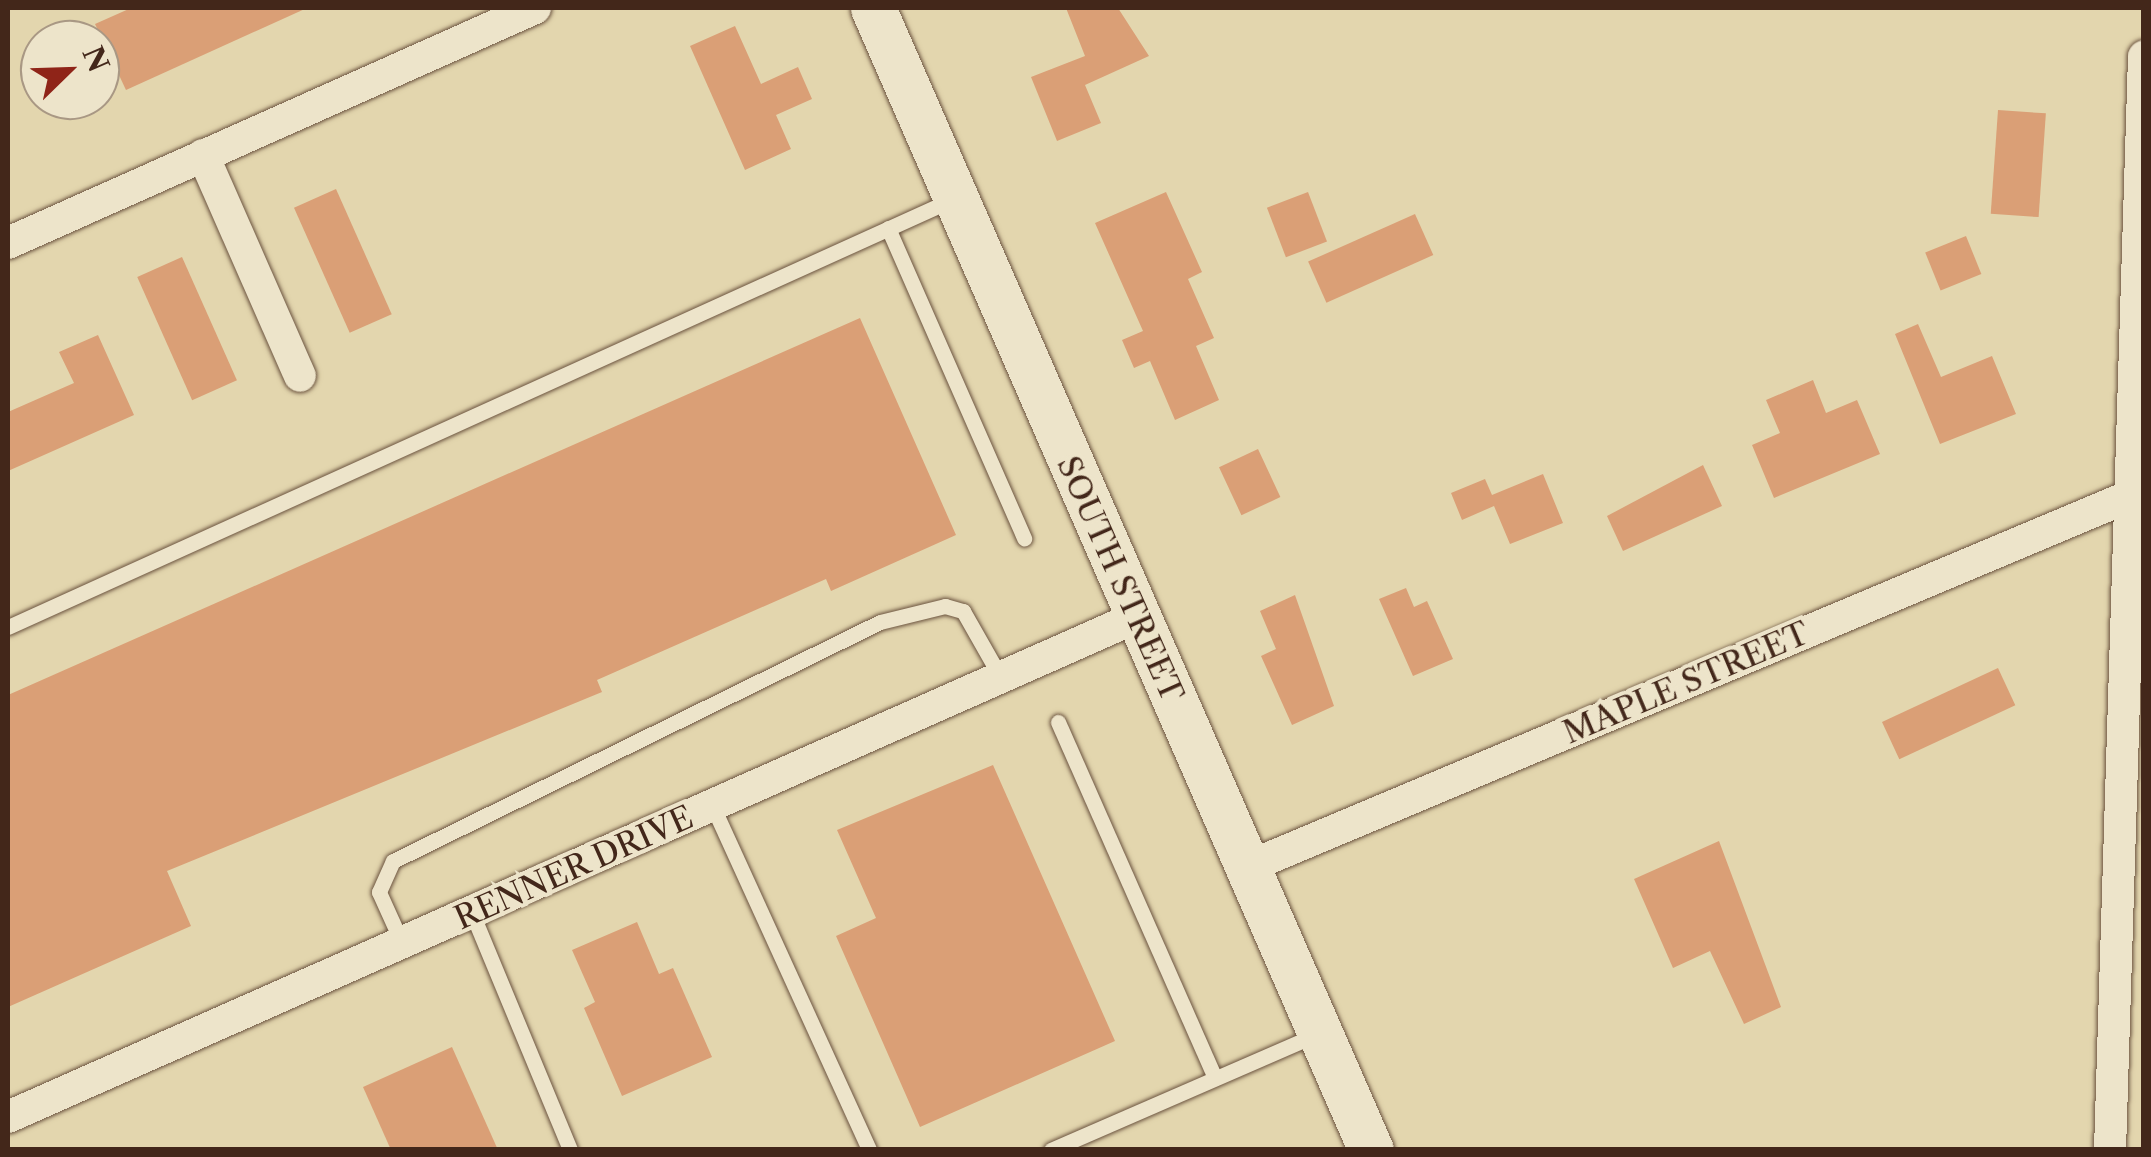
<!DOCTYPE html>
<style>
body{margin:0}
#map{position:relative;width:2151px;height:1157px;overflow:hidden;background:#e3d6ae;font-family:"Libre Caslon Text",serif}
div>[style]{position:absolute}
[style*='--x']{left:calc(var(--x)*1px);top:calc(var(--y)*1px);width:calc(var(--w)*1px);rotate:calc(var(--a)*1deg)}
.building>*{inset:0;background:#da9f76;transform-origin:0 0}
.roads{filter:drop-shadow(0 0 2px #6b533f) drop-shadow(0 0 2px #6b533f)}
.lane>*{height:15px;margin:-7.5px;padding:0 7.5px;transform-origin:7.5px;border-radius:7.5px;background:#ede4ca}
.street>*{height:32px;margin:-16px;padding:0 16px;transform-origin:16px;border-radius:16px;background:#ede4ca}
.secondary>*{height:45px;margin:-22.5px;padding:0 22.5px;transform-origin:22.5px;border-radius:22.5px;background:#ede4ca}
span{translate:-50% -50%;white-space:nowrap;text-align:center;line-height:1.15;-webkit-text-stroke:8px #ede4ca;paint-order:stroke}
.street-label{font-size:32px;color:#43271a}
.frame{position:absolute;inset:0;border:10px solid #43271a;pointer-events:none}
.north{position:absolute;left:20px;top:20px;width:100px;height:100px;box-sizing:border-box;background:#ede4ca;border:2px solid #a99884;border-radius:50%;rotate:67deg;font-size:28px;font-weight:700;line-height:40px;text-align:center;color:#43271a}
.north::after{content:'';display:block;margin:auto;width:35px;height:45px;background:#8f2418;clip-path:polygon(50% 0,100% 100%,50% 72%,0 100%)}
</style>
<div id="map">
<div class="building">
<div style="clip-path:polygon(131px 8px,307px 8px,126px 90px,95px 24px)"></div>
<div style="clip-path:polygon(1066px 8px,1118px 8px,1149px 56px,1085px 85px,1101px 123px,1057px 141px,1031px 77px,1085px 56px)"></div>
<div style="clip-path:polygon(735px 26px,761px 84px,798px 67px,812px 99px,776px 115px,791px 149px,745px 170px,690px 46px)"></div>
<div style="left:1998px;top:110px;width:48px;height:104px;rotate:4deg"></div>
<div style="left:336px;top:189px;width:137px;height:46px;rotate:66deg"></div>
<div style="clip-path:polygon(1166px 192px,1202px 272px,1188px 279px,1214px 338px,1196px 346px,1219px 400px,1175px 420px,1150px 361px,1134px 368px,1122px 340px,1143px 331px,1095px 223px)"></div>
<div style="left:1308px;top:192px;width:53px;height:44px;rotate:69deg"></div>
<div style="left:1415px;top:214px;width:45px;height:117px;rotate:66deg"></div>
<div style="left:1966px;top:236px;width:41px;height:44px;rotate:68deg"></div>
<div style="left:182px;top:257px;width:135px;height:49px;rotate:66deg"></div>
<div style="clip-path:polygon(860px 318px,956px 535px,831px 591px,826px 579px,597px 680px,602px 692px,167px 871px,191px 926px,8px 1007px,8px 695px)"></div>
<div style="clip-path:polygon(1918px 324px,1941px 377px,1992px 356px,2016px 414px,1940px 444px,1895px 334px)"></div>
<div style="clip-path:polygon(98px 335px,134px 415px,8px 471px,8px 412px,74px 383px,59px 352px)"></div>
<div style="clip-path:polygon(1813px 380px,1826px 413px,1857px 400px,1880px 454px,1774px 498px,1752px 445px,1780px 433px,1766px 400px)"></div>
<div style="left:1258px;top:449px;width:53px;height:43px;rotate:65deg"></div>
<div style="clip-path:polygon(1703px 465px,1722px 506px,1623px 551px,1607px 516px)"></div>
<div style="clip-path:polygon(1543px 474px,1563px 523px,1510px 544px,1494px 506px,1462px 520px,1451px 493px,1485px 479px,1492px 495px)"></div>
<div style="clip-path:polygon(1406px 588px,1414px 607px,1427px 601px,1453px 659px,1413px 676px,1379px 599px)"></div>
<div style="clip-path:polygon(1295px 595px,1334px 706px,1292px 725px,1261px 656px,1276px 649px,1260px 611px)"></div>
<div style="left:1998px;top:668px;width:41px;height:128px;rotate:65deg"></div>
<div style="clip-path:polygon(993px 765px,1115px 1041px,920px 1127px,836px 936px,876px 918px,837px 830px)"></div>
<div style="clip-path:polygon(1719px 841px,1781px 1007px,1744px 1024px,1710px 951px,1673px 968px,1634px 879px)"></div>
<div style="clip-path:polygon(637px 922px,659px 974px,673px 968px,712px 1057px,622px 1096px,584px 1008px,595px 1002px,572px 950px)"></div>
<div style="clip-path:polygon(452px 1047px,498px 1150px,391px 1150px,363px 1087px)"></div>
</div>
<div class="roads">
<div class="lane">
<div style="--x:888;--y:228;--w:339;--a:66.3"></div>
<div style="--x:8;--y:627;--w:1035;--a:-24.36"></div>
<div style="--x:1058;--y:722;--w:389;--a:66.2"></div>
<div style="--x:713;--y:807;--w:377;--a:65.5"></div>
<div style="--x:472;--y:913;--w:256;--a:67.5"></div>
<div style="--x:402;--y:943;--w:56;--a:-114.3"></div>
<div style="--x:379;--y:892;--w:34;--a:-66"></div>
<div style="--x:393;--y:861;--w:542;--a:-26.14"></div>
<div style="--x:880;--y:622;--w:67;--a:-13.8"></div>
<div style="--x:945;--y:606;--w:19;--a:16"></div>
<div style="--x:963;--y:611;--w:77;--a:60.4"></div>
<div style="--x:1051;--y:1150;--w:291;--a:-23.5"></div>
</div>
<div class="street">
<div style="--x:203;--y:155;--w:241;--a:66.3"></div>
<div style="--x:8;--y:243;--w:577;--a:-24.03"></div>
<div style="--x:1243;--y:869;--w:962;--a:-22.81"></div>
<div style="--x:8;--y:1117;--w:1237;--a:-23.89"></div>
<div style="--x:2110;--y:1150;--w:1094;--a:-88.22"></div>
</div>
<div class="secondary">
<div style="--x:873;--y:8;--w:1246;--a:66.44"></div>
</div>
</div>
<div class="street-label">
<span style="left:1120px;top:579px;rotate:66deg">SOUTH STREET</span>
<span style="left:1686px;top:683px;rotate:-23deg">MAPLE STREET</span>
<span style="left:574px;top:868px;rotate:-24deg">RENNER DRIVE</span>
</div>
<div class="frame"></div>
<div class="north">N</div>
</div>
